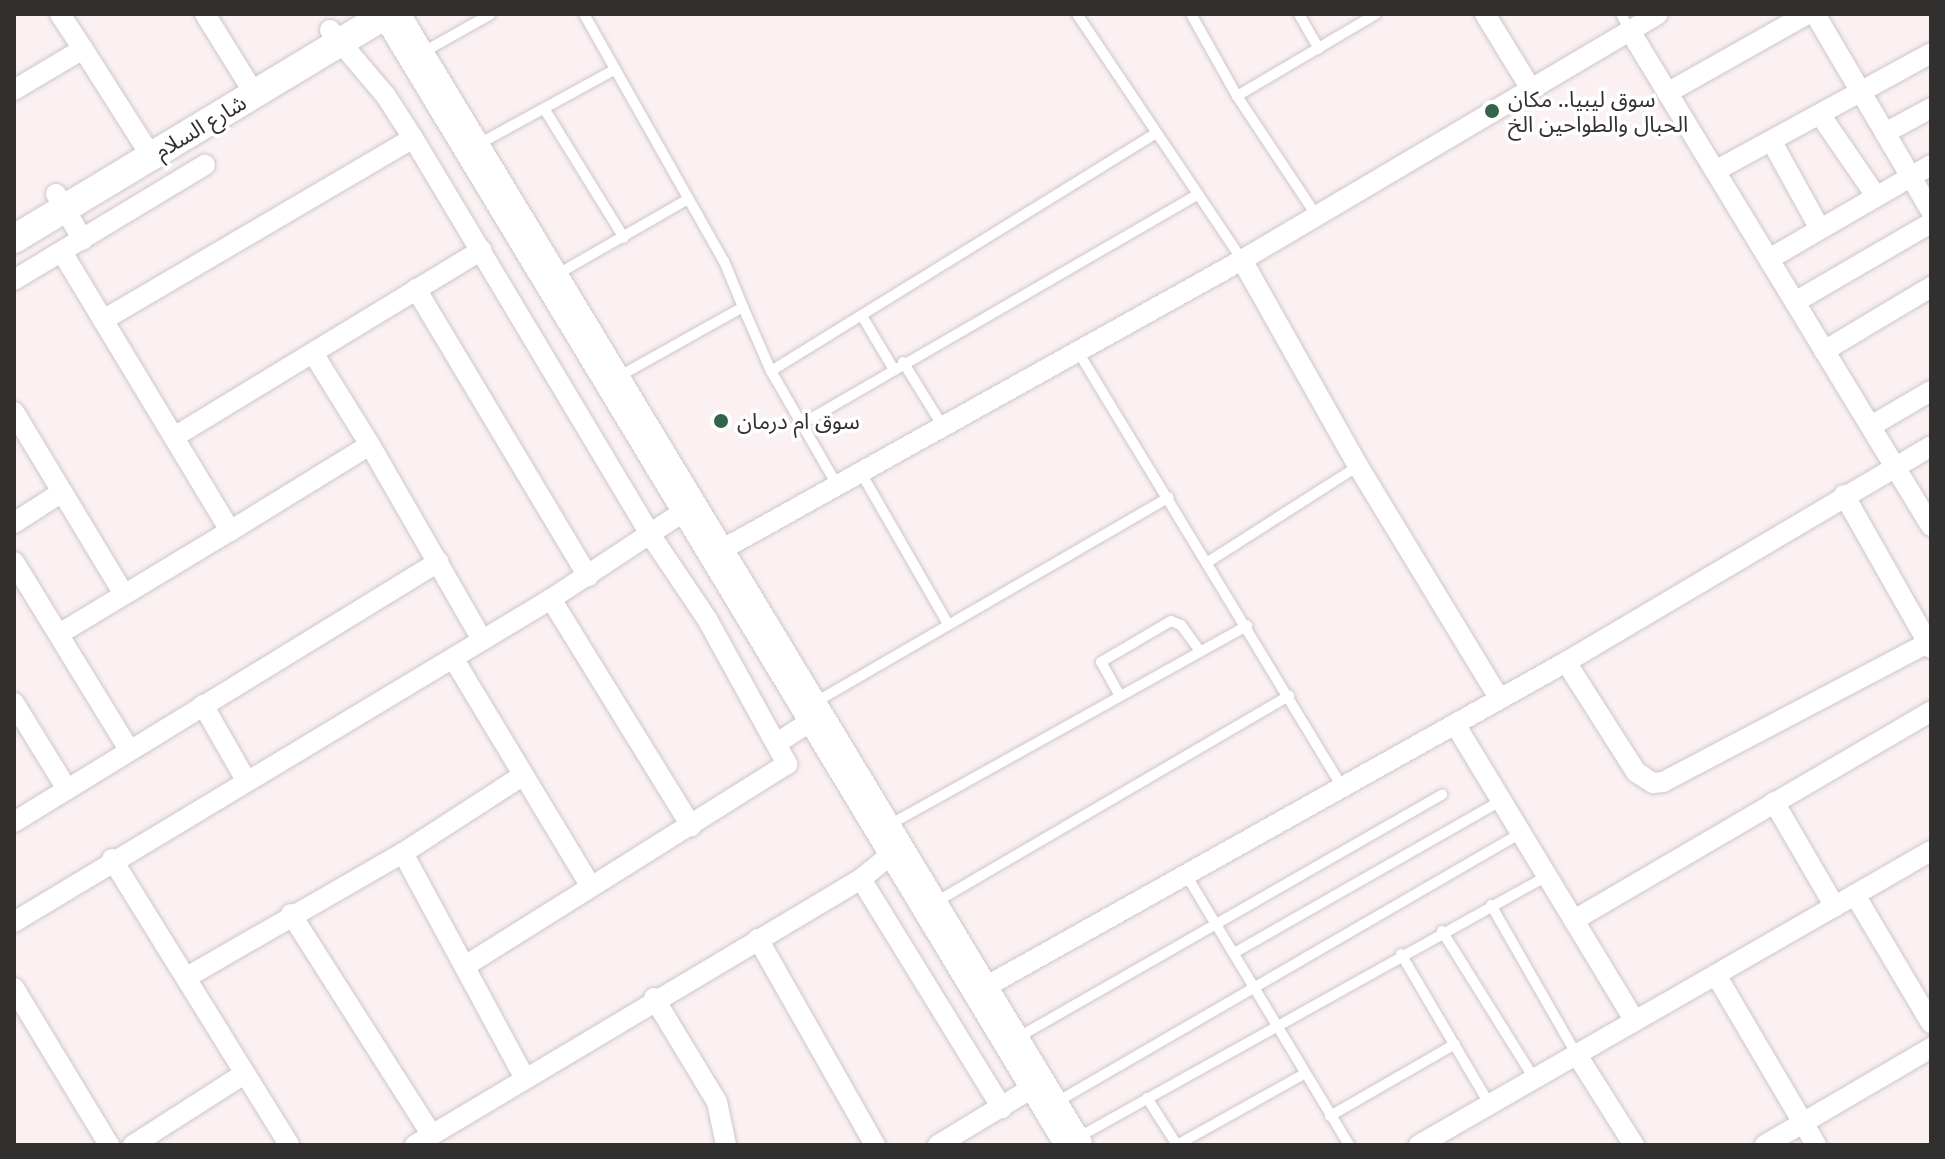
<!DOCTYPE html>
<meta charset="utf-8">
<style>
body{margin:0}
#map{position:relative;width:1945px;height:1159px;overflow:hidden;background:#fbf1f3;font-family:"Noto Serif","Noto Sans Arabic",serif}
div>[style]{position:absolute}
[style*='--x']{left:calc(var(--x)*1px);top:calc(var(--y)*1px);width:calc(var(--w)*1px);rotate:calc(var(--a)*1deg)}
.roads{filter:drop-shadow(0 0 2px #cfc6c8) drop-shadow(0 0 2px #cfc6c8)}
.lane>*{height:10px;margin:-5px;padding:0 5px;transform-origin:5px;border-radius:5px;background:#fff}
.street>*{height:20px;margin:-10px;padding:0 10px;transform-origin:10px;border-radius:10px;background:#fff}
.secondary>*{height:28px;margin:-14px;padding:0 14px;transform-origin:14px;border-radius:14px;background:#fff}
.highway>*{height:36px;margin:-18px;padding:0 18px;transform-origin:18px;border-radius:18px;background:#fff}
.dots>*{width:22px;height:22px;translate:-50% -50%;box-sizing:border-box;border:4px solid #fff;border-radius:50%}
span{translate:-50% -50%;white-space:nowrap;text-align:center;line-height:1.15;-webkit-text-stroke:7px #fff;paint-order:stroke}
.poi-label{font-size:22px;color:#322f2f}
.left{translate:0 -50%;text-align:left}
.street-label{font-size:22px;color:#322f2f}
.frame{position:absolute;inset:0;border:16px solid #322f2f;pointer-events:none}
</style>
<div id="map">
<div class="roads">
<div class="lane">
<div style="--x:584;--y:14;--w:284;--a:60.5"></div>
<div style="--x:724;--y:261;--w:50;--a:67.6"></div>
<div style="--x:743;--y:307;--w:143;--a:150.8"></div>
<div style="--x:1077;--y:14;--w:296;--a:56.1"></div>
<div style="--x:1191;--y:14;--w:94;--a:60.7"></div>
<div style="--x:1237;--y:96;--w:143;--a:56.4"></div>
<div style="--x:1299;--y:14;--w:40;--a:60.3"></div>
<div style="--x:1621;--y:14;--w:19;--a:62"></div>
<div style="--x:420;--y:54;--w:81;--a:-29.4"></div>
<div style="--x:1237;--y:96;--w:161;--a:-30.5"></div>
<div style="--x:545;--y:110;--w:150;--a:58.3"></div>
<div style="--x:477;--y:145;--w:158;--a:-28.7"></div>
<div style="--x:556;--y:275;--w:152;--a:-29.9"></div>
<div style="--x:743;--y:307;--w:70;--a:66.4"></div>
<div style="--x:771;--y:371;--w:132;--a:59.9"></div>
<div style="--x:862;--y:316;--w:61;--a:59.2"></div>
<div style="--x:1077;--y:350;--w:509;--a:58.75"></div>
<div style="--x:903;--y:362;--w:74;--a:58.2"></div>
<div style="--x:771;--y:371;--w:451;--a:-31.7"></div>
<div style="--x:800;--y:425;--w:460;--a:-30.1"></div>
<div style="--x:860;--y:471;--w:174;--a:60.1"></div>
<div style="--x:1208;--y:562;--w:178;--a:-32.6"></div>
<div style="--x:1120;--y:696;--w:39;--a:-119"></div>
<div style="--x:1101;--y:662;--w:81;--a:-30.4"></div>
<div style="--x:1171;--y:621;--w:11;--a:22"></div>
<div style="--x:1181;--y:625;--w:32;--a:54"></div>
<div style="--x:814;--y:703;--w:410;--a:-30.1"></div>
<div style="--x:889;--y:825;--w:410;--a:-29.1"></div>
<div style="--x:1185;--y:873;--w:318;--a:58.9"></div>
<div style="--x:936;--y:902;--w:409;--a:-30.3"></div>
<div style="--x:1491;--y:905;--w:173;--a:60.2"></div>
<div style="--x:1442;--y:931;--w:176;--a:58"></div>
<div style="--x:1234;--y:953;--w:307;--a:-29.7"></div>
<div style="--x:1401;--y:954;--w:175;--a:59.5"></div>
<div style="--x:1017;--y:1038;--w:490;--a:-29.8"></div>
<div style="--x:1147;--y:1098;--w:56;--a:57.4"></div>
<div style="--x:1055;--y:1103;--w:539;--a:-30.09"></div>
<div style="--x:1330;--y:1116;--w:144;--a:-29.9"></div>
<div style="--x:1077;--y:1138;--w:538;--a:-29.14"></div>
<div style="--x:1177;--y:1145;--w:145;--a:-29.2"></div>
</div>
<div class="street">
<div style="--x:205;--y:14;--w:93;--a:58.2"></div>
<div style="--x:1485;--y:14;--w:88;--a:58.5"></div>
<div style="--x:1815;--y:14;--w:229;--a:59.5"></div>
<div style="--x:330;--y:30;--w:87;--a:49.7"></div>
<div style="--x:386;--y:96;--w:50;--a:57.3"></div>
<div style="--x:413;--y:138;--w:464;--a:59.1"></div>
<div style="--x:651;--y:536;--w:100;--a:56"></div>
<div style="--x:707;--y:619;--w:166;--a:61.1"></div>
<div style="--x:787;--y:764;--w:378;--a:147.9"></div>
<div style="--x:1630;--y:31;--w:579;--a:58.7"></div>
<div style="--x:83;--y:49;--w:127;--a:57.6"></div>
<div style="--x:14;--y:90;--w:80;--a:-30.7"></div>
<div style="--x:83;--y:49;--w:42;--a:-123.3"></div>
<div style="--x:1667;--y:93;--w:161;--a:-29.4"></div>
<div style="--x:1821;--y:116;--w:97;--a:55.5"></div>
<div style="--x:1885;--y:133;--w:52;--a:-28.5"></div>
<div style="--x:1772;--y:142;--w:99;--a:61.1"></div>
<div style="--x:1715;--y:171;--w:246;--a:-28.6"></div>
<div style="--x:56;--y:194;--w:53;--a:59.6"></div>
<div style="--x:62;--y:252;--w:326;--a:58.9"></div>
<div style="--x:230;--y:531;--w:164;--a:-31.6"></div>
<div style="--x:370;--y:445;--w:225;--a:60.1"></div>
<div style="--x:1769;--y:259;--w:187;--a:-30.1"></div>
<div style="--x:1242;--y:260;--w:236;--a:60.6"></div>
<div style="--x:1358;--y:466;--w:271;--a:58.7"></div>
<div style="--x:14;--y:280;--w:223;--a:-31.1"></div>
<div style="--x:416;--y:289;--w:335;--a:59.1"></div>
<div style="--x:1795;--y:302;--w:157;--a:-30.2"></div>
<div style="--x:103;--y:320;--w:359;--a:-30.4"></div>
<div style="--x:1824;--y:351;--w:125;--a:-30.9"></div>
<div style="--x:313;--y:353;--w:108;--a:58.2"></div>
<div style="--x:14;--y:412;--w:213;--a:58.9"></div>
<div style="--x:1871;--y:426;--w:69;--a:-30.3"></div>
<div style="--x:174;--y:437;--w:360;--a:-31.3"></div>
<div style="--x:1844;--y:495;--w:176;--a:60.4"></div>
<div style="--x:14;--y:523;--w:57;--a:-32.9"></div>
<div style="--x:714;--y:554;--w:604;--a:-29.11"></div>
<div style="--x:1242;--y:260;--w:483;--a:-30.6"></div>
<div style="--x:14;--y:562;--w:220;--a:58.5"></div>
<div style="--x:551;--y:599;--w:267;--a:58.3"></div>
<div style="--x:59;--y:634;--w:200;--a:-31.1"></div>
<div style="--x:453;--y:658;--w:267;--a:58.9"></div>
<div style="--x:1566;--y:662;--w:130;--a:57.5"></div>
<div style="--x:1636;--y:772;--w:20;--a:33"></div>
<div style="--x:1653;--y:783;--w:10;--a:-6"></div>
<div style="--x:1663;--y:782;--w:299;--a:-27.7"></div>
<div style="--x:14;--y:703;--w:101;--a:58.4"></div>
<div style="--x:203;--y:705;--w:86;--a:60.2"></div>
<div style="--x:1455;--y:724;--w:347;--a:58.8"></div>
<div style="--x:777;--y:743;--w:46;--a:-32.7"></div>
<div style="--x:1774;--y:802;--w:121;--a:59.8"></div>
<div style="--x:14;--y:822;--w:498;--a:-31.5"></div>
<div style="--x:403;--y:853;--w:255;--a:61.6"></div>
<div style="--x:112;--y:859;--w:336;--a:58.2"></div>
<div style="--x:861;--y:879;--w:269;--a:58.4"></div>
<div style="--x:1855;--y:895;--w:149;--a:59.3"></div>
<div style="--x:291;--y:914;--w:262;--a:57.5"></div>
<div style="--x:1574;--y:920;--w:414;--a:-30.3"></div>
<div style="--x:14;--y:922;--w:627;--a:-31.03"></div>
<div style="--x:551;--y:599;--w:162;--a:-33.4"></div>
<div style="--x:758;--y:939;--w:237;--a:60.4"></div>
<div style="--x:1716;--y:975;--w:197;--a:59.5"></div>
<div style="--x:187;--y:977;--w:249;--a:-29.9"></div>
<div style="--x:403;--y:853;--w:142;--a:-32.9"></div>
<div style="--x:14;--y:988;--w:184;--a:58.8"></div>
<div style="--x:978;--y:991;--w:674;--a:-29.23"></div>
<div style="--x:1566;--y:662;--w:424;--a:-30.6"></div>
<div style="--x:654;--y:998;--w:122;--a:58.8"></div>
<div style="--x:717;--y:1102;--w:44;--a:78.2"></div>
<div style="--x:1577;--y:1055;--w:107;--a:57.7"></div>
<div style="--x:133;--y:1145;--w:132;--a:-32.6"></div>
<div style="--x:415;--y:1145;--w:519;--a:-30.81"></div>
<div style="--x:861;--y:879;--w:43;--a:-39.3"></div>
<div style="--x:938;--y:1145;--w:116;--a:-31.2"></div>
<div style="--x:1419;--y:1145;--w:590;--a:-29.87"></div>
<div style="--x:1765;--y:1145;--w:192;--a:-30.3"></div>
</div>
<div class="secondary">
<div style="--x:14;--y:239;--w:436;--a:-31.1"></div>
</div>
<div class="highway">
<div style="--x:391;--y:14;--w:1321;--a:58.87"></div>
</div>
</div>
<div class="dots">
<div style="left:1492px;top:111px;background:#32664b"></div>
<div style="left:721px;top:421px;background:#32664b"></div>
</div>
<div class="poi-label">
<span class="left" style="left:1508px;top:111px">سوق ليبيا.. مكان<br>الحبال والطواحين الخ</span>
<span class="left" style="left:737px;top:421px">سوق ام درمان</span>
</div>
<div class="street-label">
<span style="left:200px;top:126px;rotate:-31deg">شارع السلام</span>
</div>
<div class="frame"></div>
</div>
